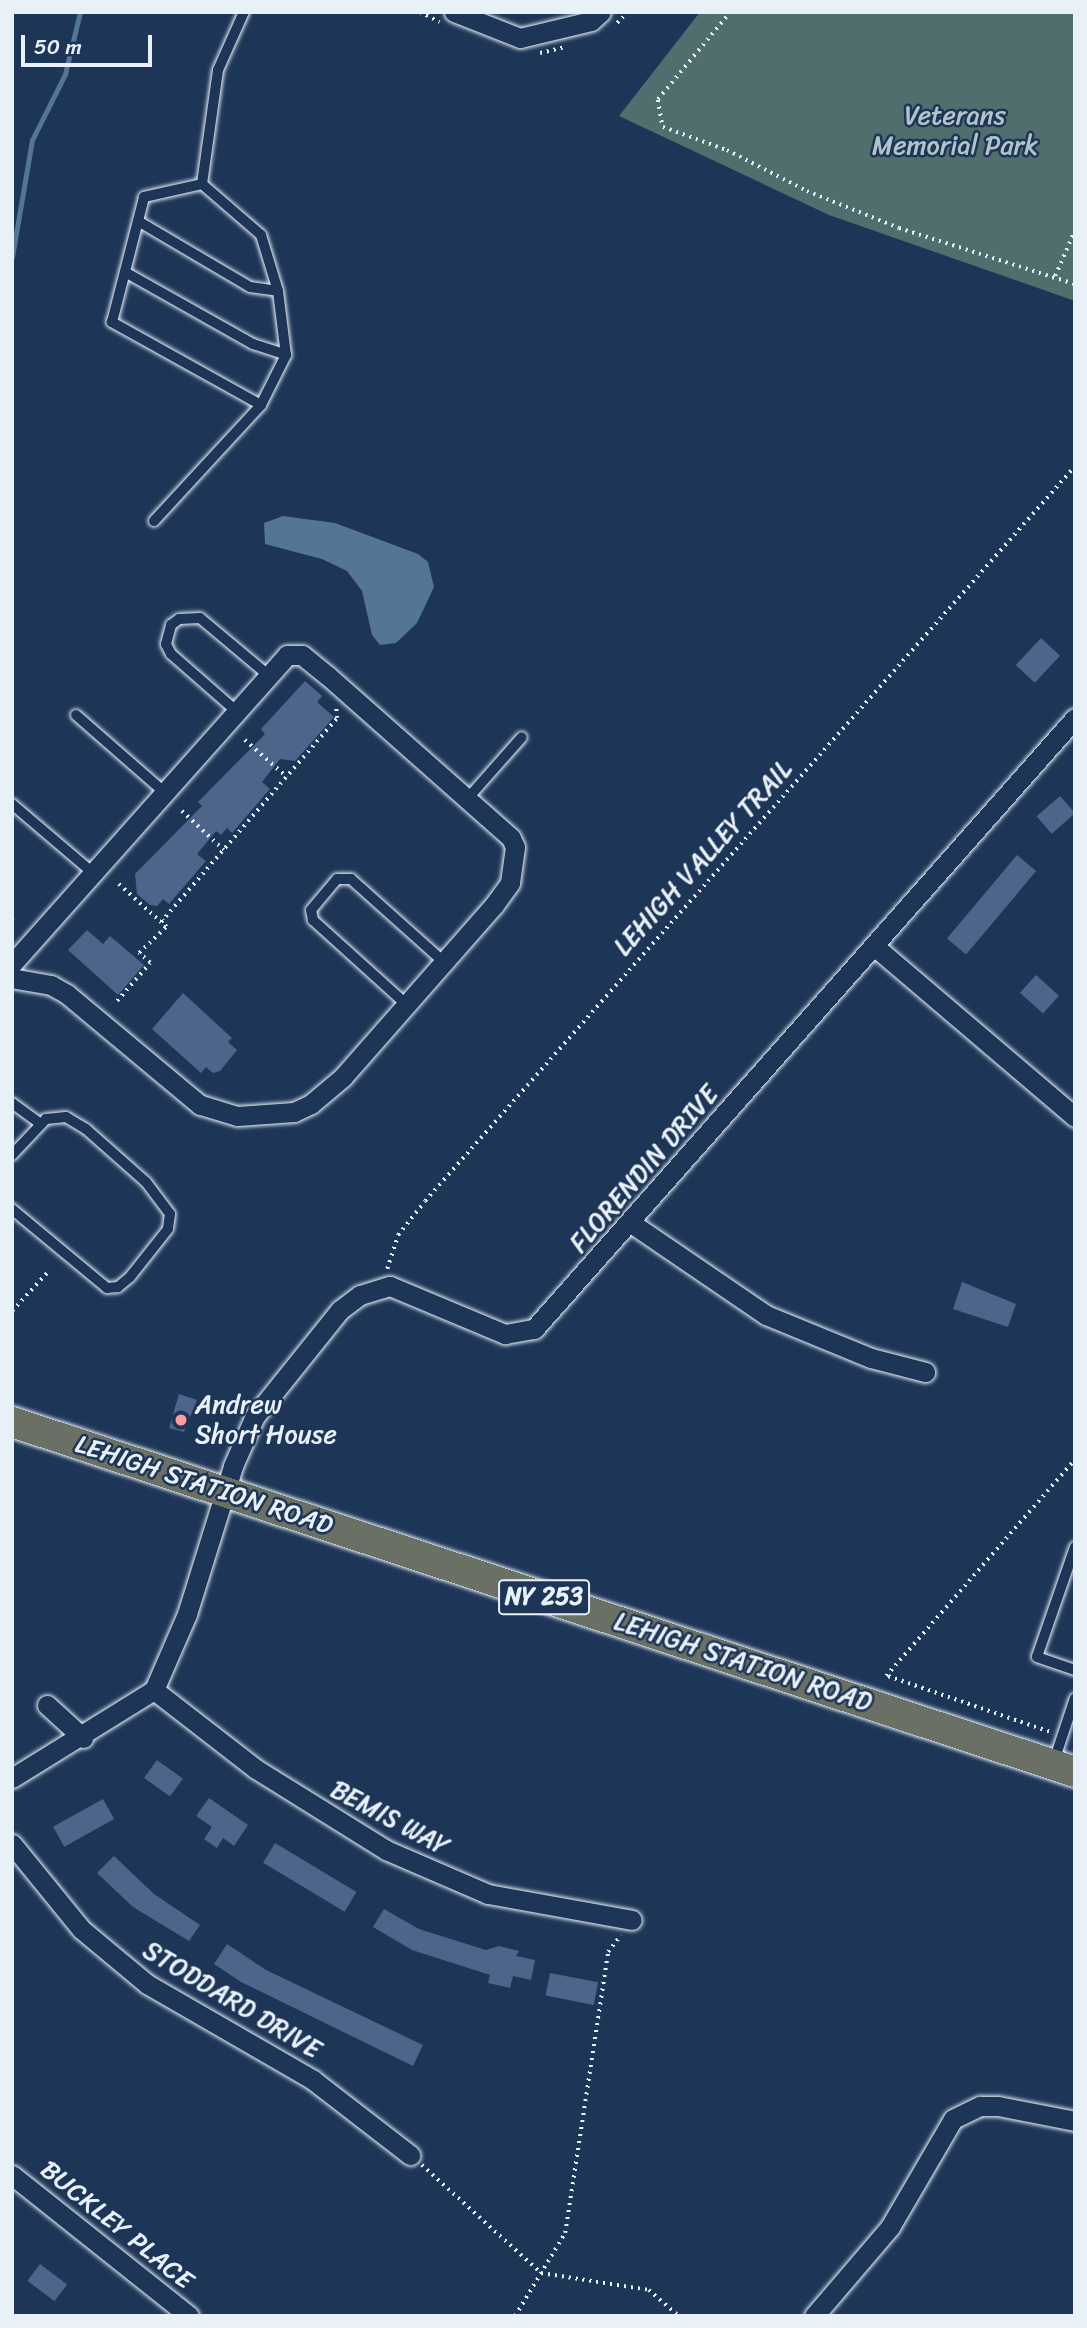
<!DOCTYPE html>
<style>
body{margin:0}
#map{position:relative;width:1087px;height:2328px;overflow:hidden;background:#1d3557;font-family:Sriracha,sans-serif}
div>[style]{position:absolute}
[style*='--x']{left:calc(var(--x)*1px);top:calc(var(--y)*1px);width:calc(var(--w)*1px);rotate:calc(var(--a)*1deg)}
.green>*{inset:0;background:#506e6d}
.water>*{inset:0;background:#547596}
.stream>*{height:5px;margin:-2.5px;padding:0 2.5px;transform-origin:2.5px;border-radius:2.5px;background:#547596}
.building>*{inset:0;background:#4d658b;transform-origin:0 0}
.path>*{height:3.5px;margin-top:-1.75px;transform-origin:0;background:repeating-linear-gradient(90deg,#e8f1f8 0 2px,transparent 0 7px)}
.roads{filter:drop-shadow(0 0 2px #e8f1f8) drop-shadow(0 0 2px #e8f1f8)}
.service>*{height:10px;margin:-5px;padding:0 5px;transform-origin:5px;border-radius:5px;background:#1d3557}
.minor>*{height:19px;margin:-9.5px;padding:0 9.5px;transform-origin:9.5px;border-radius:9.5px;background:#1d3557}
.primary>*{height:30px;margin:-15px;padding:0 15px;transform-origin:15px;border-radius:15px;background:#6b7065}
.dots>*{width:19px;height:19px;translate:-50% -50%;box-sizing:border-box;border:4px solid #1d3557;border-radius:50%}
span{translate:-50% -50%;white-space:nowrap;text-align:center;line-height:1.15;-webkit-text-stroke:5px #1d3557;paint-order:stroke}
.shield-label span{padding:2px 5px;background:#1d3557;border:2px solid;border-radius:5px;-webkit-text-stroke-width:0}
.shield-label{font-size:24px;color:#e8f1f8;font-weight:700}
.park-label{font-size:26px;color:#b3c3c7}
.street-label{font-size:26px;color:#e8f1f8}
.poi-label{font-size:26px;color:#e8f1f8}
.left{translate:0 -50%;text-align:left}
.frame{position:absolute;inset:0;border:14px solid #e8f1f8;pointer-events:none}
.scale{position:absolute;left:21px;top:35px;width:131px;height:32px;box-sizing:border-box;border:4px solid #e8f1f8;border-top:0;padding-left:9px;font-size:21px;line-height:24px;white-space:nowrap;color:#e8f1f8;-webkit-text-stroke:5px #1d3557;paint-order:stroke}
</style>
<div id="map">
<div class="green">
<div style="clip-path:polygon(700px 12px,1075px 12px,1075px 301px,829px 215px,619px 116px)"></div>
</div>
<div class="water">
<div style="clip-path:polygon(283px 516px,335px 523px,418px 554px,428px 562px,434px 587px,417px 623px,396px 643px,380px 645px,372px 635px,362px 591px,347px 571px,322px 559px,265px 544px,264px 523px)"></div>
</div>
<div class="stream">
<div style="--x:12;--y:257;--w:119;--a:-80.3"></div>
<div style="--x:32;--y:140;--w:74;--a:-63.4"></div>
<div style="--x:65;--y:74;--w:64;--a:-76.4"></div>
</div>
<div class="building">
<div style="left:1041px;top:638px;width:26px;height:37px;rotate:43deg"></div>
<div style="clip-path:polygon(305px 681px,322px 696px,317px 702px,334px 717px,295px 761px,280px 759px,262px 782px,270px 789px,232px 833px,227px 828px,221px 835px,216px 831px,197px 854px,206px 861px,169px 904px,163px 899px,157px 906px,150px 905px,137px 894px,135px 874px,202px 806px,198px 802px,265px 734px,261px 729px)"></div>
<div style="left:1060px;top:796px;width:23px;height:31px;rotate:49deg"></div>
<div style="left:1017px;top:855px;width:25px;height:109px;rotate:40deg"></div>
<div style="clip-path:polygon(87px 930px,103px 944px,110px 936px,144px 965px,118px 995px,68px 950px)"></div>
<div style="left:1036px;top:975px;width:31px;height:24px;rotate:42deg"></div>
<div style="clip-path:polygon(183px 993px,232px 1038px,228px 1042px,237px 1050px,220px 1071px,213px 1073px,206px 1067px,201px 1073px,152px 1029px)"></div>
<div style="clip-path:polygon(962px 1282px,1016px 1304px,1008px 1327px,953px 1309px)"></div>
<div style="clip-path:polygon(179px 1394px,197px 1400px,184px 1432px,169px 1428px)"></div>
<div style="left:157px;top:1760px;width:32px;height:22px;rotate:36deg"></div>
<div style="clip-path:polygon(209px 1798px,248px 1825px,234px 1846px,223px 1838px,217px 1848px,204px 1839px,212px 1827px,196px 1816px)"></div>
<div style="left:103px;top:1799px;width:23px;height:57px;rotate:61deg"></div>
<div style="left:275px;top:1843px;width:95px;height:23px;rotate:31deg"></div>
<div style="clip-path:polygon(114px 1856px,154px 1894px,200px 1925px,189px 1941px,133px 1907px,97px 1873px)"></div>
<div style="clip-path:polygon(384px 1909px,419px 1929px,486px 1950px,499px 1946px,519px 1951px,516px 1956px,535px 1960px,531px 1980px,513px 1976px,510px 1988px,488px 1983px,490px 1975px,412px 1950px,373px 1927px)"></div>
<div style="clip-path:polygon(227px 1944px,266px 1970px,423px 2045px,413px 2066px,241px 1982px,214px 1964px)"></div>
<div style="left:550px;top:1973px;width:49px;height:23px;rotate:11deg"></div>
<div style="left:40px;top:2264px;width:34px;height:21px;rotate:37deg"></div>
</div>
<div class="path">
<div style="--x:420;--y:12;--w:22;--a:27"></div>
<div style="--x:731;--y:12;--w:114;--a:129.7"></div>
<div style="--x:658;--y:100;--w:27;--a:80"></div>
<div style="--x:663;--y:127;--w:68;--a:19.8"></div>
<div style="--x:727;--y:150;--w:90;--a:27.1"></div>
<div style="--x:807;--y:191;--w:99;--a:21.9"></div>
<div style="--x:899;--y:228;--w:185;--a:17.7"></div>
<div style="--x:617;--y:23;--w:16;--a:-45"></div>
<div style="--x:540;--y:53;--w:23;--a:-13"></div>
<div style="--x:1055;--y:276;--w:50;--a:-66.5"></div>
<div style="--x:245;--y:740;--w:56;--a:41.4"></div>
<div style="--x:182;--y:811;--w:57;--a:42.9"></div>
<div style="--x:119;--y:884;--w:57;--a:42.1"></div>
<div style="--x:161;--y:922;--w:269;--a:-49.2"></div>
<div style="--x:337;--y:718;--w:10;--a:-96"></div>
<div style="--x:12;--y:920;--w:3;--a:45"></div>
<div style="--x:117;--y:1001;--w:50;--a:-49"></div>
<div style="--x:150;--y:963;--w:15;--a:-138"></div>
<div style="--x:139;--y:953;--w:37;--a:-44"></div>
<div style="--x:166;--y:927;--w:8;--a:-120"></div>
<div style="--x:387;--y:1269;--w:36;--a:-72"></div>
<div style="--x:398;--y:1235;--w:43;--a:-51.5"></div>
<div style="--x:425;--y:1201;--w:981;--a:-48.51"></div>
<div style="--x:12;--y:1311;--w:52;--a:-47.4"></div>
<div style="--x:1049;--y:1732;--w:172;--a:-161"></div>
<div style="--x:886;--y:1676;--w:288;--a:-48.9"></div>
<div style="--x:422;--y:2165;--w:161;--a:42.2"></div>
<div style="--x:541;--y:2273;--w:109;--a:8.9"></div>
<div style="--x:649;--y:2290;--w:40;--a:41"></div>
<div style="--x:515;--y:2316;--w:97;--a:-58.9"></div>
<div style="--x:565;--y:2233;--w:284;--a:-81.3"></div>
<div style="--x:608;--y:1952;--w:21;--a:-53"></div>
</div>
<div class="roads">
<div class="service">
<div style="--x:202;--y:184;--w:78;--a:40.8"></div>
<div style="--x:261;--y:235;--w:59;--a:73.1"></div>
<div style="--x:278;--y:291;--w:64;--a:82.9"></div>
<div style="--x:286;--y:355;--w:56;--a:116.6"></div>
<div style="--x:261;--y:405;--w:171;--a:-150.9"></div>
<div style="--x:112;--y:322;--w:129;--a:-75.6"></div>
<div style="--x:144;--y:197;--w:59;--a:-12.6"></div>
<div style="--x:202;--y:184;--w:115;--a:-82"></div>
<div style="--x:218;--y:70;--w:64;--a:-65.9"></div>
<div style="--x:138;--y:221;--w:130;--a:30.5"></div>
<div style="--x:250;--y:287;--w:28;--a:8"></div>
<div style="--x:125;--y:272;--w:147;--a:29.4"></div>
<div style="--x:253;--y:344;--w:35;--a:18"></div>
<div style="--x:154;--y:521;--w:158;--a:-47.3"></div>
<div style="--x:235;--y:710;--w:85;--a:-138.8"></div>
<div style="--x:171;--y:654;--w:11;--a:-117"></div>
<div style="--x:166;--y:644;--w:20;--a:-75"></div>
<div style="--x:171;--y:625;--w:10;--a:-37"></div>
<div style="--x:179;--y:619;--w:21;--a:-3"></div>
<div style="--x:200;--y:618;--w:87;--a:39.9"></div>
<div style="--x:76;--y:715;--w:117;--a:41.2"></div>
<div style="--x:468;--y:798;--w:81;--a:-48.5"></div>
<div style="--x:12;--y:804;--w:106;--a:40.4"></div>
<div style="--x:407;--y:1005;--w:127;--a:-137.9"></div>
<div style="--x:313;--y:920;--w:10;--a:-101"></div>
<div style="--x:311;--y:910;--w:40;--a:-50"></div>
<div style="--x:337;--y:879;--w:14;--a:0"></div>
<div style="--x:351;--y:879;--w:126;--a:41.8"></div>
<div style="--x:12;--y:1103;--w:34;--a:36"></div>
<div style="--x:12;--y:1155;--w:50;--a:-46.6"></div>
<div style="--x:46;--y:1119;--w:20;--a:-6"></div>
<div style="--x:66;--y:1117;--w:23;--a:31"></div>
<div style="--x:86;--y:1129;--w:80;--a:41.5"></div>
<div style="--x:146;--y:1182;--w:40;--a:53"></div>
<div style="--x:170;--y:1214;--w:15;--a:98"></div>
<div style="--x:168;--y:1229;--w:61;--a:128.4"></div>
<div style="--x:130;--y:1277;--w:16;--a:140"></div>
<div style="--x:118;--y:1287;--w:11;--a:175"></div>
<div style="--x:107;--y:1288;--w:124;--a:-140.3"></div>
<div style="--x:1075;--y:1547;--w:116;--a:109.1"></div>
<div style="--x:1037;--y:1657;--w:40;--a:18.9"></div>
<div style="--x:1054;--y:1761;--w:66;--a:-71.6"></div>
</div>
<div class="minor">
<div style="--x:454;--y:12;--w:71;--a:21.5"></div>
<div style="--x:520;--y:38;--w:73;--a:-13.5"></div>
<div style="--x:591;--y:21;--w:13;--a:-42"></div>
<div style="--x:874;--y:946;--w:264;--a:40.4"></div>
<div style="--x:12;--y:964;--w:414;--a:-48.3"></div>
<div style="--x:287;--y:655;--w:15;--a:0"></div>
<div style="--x:302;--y:655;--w:33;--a:39"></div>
<div style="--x:328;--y:676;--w:244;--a:41.5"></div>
<div style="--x:511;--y:838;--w:10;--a:66"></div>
<div style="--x:515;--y:847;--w:36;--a:98"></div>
<div style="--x:510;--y:883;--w:27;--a:126"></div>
<div style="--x:494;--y:905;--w:229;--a:131.3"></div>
<div style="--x:343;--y:1077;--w:42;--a:139.8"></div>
<div style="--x:311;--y:1104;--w:19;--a:155"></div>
<div style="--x:294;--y:1112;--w:57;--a:176"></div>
<div style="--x:237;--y:1116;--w:39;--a:-163"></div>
<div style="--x:200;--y:1105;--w:173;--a:-140.2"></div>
<div style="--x:67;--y:994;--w:18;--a:-151"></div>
<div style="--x:51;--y:985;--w:40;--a:-170"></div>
<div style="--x:631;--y:1223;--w:163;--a:34.3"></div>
<div style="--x:766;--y:1315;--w:113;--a:22.3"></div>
<div style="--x:871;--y:1358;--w:56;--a:14.5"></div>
<div style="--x:154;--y:1690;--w:129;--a:37.8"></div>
<div style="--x:256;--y:1769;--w:153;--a:31.9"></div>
<div style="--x:386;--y:1850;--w:111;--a:23.3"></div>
<div style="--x:488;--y:1894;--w:146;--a:10.2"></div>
<div style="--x:47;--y:1705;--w:49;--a:42.5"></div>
<div style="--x:12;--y:1778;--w:167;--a:-31.8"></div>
<div style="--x:154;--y:1690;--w:83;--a:-66.5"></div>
<div style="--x:187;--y:1614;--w:155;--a:-72.7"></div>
<div style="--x:233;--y:1466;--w:55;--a:-66.3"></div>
<div style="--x:255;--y:1416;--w:136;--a:-51.3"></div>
<div style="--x:340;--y:1310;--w:25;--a:-37"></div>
<div style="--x:360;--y:1295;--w:31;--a:-17"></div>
<div style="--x:390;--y:1286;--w:125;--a:22.7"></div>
<div style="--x:505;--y:1334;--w:29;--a:-10"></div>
<div style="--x:534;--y:1329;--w:816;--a:-48.48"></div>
<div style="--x:12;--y:1844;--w:109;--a:50.9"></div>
<div style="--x:81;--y:1929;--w:86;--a:39.8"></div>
<div style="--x:147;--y:1984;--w:192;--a:30"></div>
<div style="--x:313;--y:2080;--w:123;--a:37.7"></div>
<div style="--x:12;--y:2175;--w:226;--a:38.5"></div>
<div style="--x:814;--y:2316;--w:117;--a:-49.5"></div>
<div style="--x:890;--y:2227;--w:125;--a:-59.7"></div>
<div style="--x:953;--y:2119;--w:30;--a:-26"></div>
<div style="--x:980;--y:2106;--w:18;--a:0"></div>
<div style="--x:998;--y:2106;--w:78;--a:11"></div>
</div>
<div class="primary">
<div style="--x:12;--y:1422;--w:1119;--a:18.22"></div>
</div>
</div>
<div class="dots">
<div style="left:181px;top:1420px;background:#ff9aa2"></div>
</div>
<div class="shield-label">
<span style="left:544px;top:1597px">NY 253</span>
</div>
<div class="park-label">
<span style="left:955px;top:131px">Veterans<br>Memorial Park</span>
</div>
<div class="street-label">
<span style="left:703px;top:858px;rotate:-48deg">LEHIGH VALLEY TRAIL</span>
<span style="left:644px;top:1169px;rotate:-49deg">FLORENDIN DRIVE</span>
<span style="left:204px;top:1485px;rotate:18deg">LEHIGH STATION ROAD</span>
<span style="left:743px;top:1662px;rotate:18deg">LEHIGH STATION ROAD</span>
<span style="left:390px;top:1818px;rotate:28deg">BEMIS WAY</span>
<span style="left:232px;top:2000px;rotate:31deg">STODDARD DRIVE</span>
<span style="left:117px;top:2225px;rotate:39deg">BUCKLEY PLACE</span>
</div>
<div class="poi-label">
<span class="left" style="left:195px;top:1420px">Andrew<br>Short House</span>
</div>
<div class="frame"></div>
<div class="scale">50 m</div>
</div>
